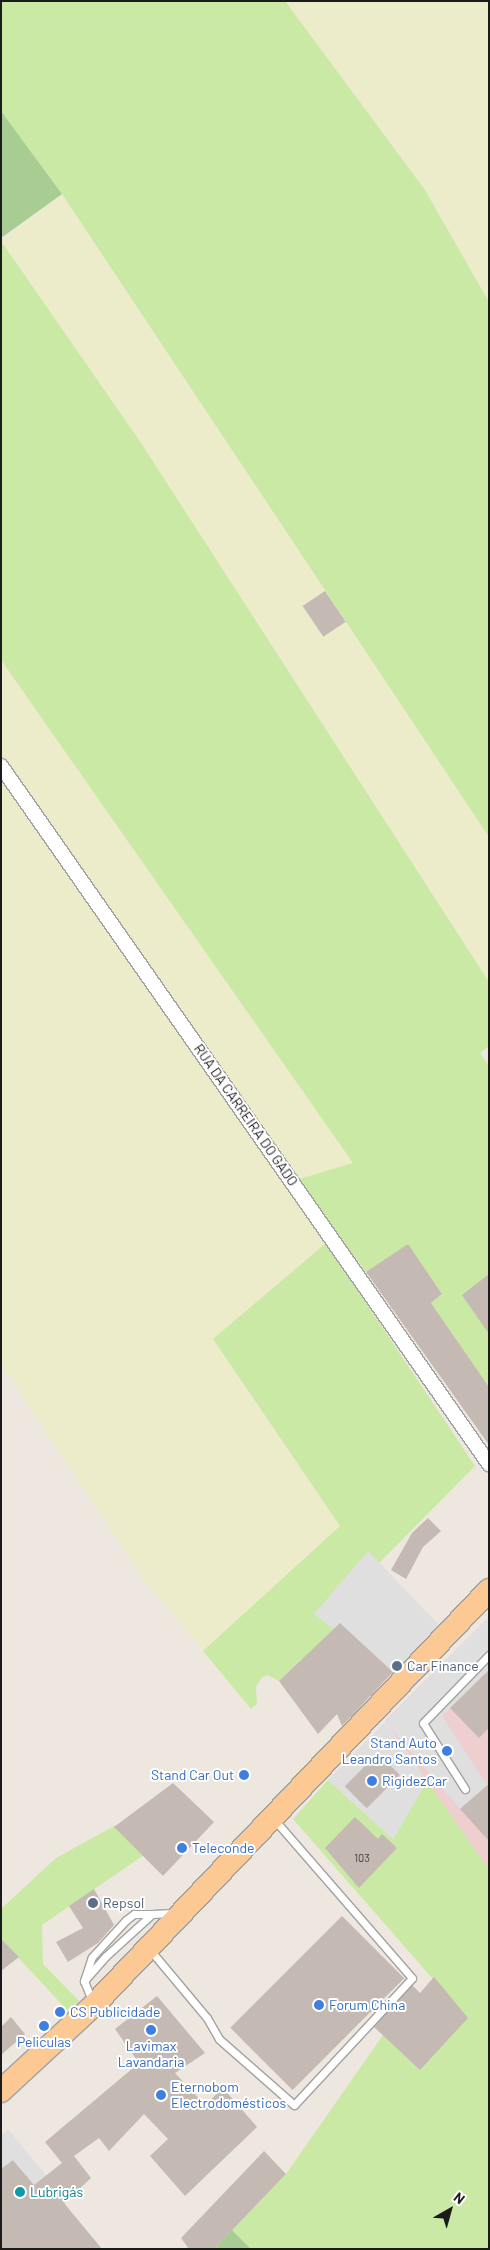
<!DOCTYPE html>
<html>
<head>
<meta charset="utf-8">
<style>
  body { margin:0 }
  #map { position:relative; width:490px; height:2250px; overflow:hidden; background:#ede7e0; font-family:Barlow,sans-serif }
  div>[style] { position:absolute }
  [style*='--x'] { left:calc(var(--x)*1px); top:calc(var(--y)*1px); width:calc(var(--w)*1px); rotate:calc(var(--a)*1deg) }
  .commercial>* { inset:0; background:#eecece }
  .farmland>* { inset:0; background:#ececca }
  .grass>* { inset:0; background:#cae9a4 }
  .forest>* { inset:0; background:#a8cd93 }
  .parking>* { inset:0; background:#dfdfdf }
  .building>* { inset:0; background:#c4b9b3; transform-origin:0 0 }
  .roads { filter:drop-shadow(1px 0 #a2a2a2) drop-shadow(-1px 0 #a2a2a2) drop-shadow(0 1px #a2a2a2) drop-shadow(0 -1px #a2a2a2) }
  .service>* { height:7px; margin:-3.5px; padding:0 3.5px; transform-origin:3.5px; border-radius:3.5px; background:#fff }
  .minor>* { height:14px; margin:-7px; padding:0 7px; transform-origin:7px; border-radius:7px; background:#fff }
  .primary>* { height:22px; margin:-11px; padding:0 11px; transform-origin:11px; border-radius:11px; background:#fcc995 }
  .dots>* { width:14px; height:14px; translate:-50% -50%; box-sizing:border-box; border:2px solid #fff; border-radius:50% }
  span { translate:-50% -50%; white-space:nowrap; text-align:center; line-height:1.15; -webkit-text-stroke:4px #fff; paint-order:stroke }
  .number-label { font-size:11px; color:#454241 }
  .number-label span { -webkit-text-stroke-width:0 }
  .street-label { font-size:14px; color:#1b1b1b }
  .service-label { font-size:14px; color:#4e5e75 }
  .left { translate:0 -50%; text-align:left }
  .shop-label { font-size:14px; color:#366cbe }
  .right { translate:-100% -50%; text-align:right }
  .culture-label { font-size:14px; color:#0d838f }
  .frame { position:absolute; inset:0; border:2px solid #1b1b1b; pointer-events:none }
  .north { position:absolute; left:425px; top:2185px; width:50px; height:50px; -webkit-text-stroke:4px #fff; paint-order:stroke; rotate:38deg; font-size:14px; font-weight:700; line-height:20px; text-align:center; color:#1b1b1b }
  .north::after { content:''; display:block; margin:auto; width:18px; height:22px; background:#1b1b1b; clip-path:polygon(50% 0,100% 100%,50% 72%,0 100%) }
</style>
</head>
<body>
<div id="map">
  <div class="commercial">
    <div style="clip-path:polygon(489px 1617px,489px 1870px,385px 1721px)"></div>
  </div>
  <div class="farmland">
    <div style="clip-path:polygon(285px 1px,489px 1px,489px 302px,425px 190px)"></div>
    <div style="clip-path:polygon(62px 194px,489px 837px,489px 982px,141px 443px,1px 241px)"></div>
    <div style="clip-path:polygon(1px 660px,354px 1164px,296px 1180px,326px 1243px,213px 1339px,340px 1526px,203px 1651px,145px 1581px,1px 1364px)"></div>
  </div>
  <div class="grass">
    <div style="clip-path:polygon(1px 1px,285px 1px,425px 190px,489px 302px,489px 837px,62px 194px,1px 111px)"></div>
    <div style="clip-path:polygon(1px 241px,141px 443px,489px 982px,489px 1046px,480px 1053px,489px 1066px,489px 1387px,431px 1303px,442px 1294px,408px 1245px,366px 1272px,296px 1180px,353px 1163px,1px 660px)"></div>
    <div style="clip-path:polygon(326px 1243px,475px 1466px,379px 1563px,368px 1552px,315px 1614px,334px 1629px,279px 1681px,268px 1675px,262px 1677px,256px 1687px,257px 1704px,251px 1709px,203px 1651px,340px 1526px,213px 1339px)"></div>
    <div style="clip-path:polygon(328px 1780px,393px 1839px,427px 1781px,489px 1870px,489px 2249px,251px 2249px,232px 2230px,286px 2174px,383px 2035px,420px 2070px,467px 2018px,293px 1819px)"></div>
    <div style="clip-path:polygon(116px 1825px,144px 1855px,42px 1925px,43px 1964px,79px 2001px,67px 2010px,1px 1939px,1px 1909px,56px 1858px)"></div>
  </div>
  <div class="forest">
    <div style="clip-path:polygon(1px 111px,62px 194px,1px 238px)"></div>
    <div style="clip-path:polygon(232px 2230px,251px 2249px,214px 2249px)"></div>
  </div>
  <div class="parking">
    <div style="clip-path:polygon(368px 1551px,438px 1624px,395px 1674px,340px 1623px,334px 1629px,314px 1614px)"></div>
    <div style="clip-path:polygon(489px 1617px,489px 1670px,442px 1716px,487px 1785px,460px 1809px,389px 1726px,427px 1781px,393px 1839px,328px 1780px)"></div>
    <div style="clip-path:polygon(8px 2129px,67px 2201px,57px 2214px,14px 2160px,1px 2169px,1px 2135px)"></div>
  </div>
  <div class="building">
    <div style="left:325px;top:591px;width:37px;height:27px;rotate:56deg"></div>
    <div style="clip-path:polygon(408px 1244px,442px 1294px,431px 1303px,489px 1387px,489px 1445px,366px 1272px)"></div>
    <div style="clip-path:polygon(489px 1274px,489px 1334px,462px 1295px)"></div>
    <div style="clip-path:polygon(428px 1518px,441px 1531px,423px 1547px,406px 1579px,391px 1570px,412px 1533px)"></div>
    <div style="clip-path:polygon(340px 1623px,393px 1672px,342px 1726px,337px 1714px,318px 1734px,279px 1681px)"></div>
    <div style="clip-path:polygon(489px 1670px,489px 1728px,479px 1738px,450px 1708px)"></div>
    <div style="left:378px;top:1753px;width:31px;height:47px;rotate:45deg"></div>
    <div style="clip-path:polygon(173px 1783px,214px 1822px,163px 1876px,114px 1827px)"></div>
    <div style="clip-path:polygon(489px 1784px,489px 1841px,460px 1809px)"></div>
    <div style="clip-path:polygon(355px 1817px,378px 1839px,382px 1834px,397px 1848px,359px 1888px,325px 1848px)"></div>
    <div style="clip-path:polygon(94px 1889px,114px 1925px,98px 1943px,68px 1962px,56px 1942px,83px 1928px,69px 1906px)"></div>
    <div style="left:342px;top:1916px;width:88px;height:158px;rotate:45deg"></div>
    <div style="clip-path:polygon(1px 1939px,19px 1957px,1px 1971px)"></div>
    <div style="clip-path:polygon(434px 1977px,468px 2018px,420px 2070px,374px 2027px,412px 1985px,420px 1993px)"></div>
    <div style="clip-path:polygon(157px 1996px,205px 2053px,175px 2073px,205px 2105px,223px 2088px,257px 2127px,185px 2196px,150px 2156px,168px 2139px,144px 2114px,109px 2151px,99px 2138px,74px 2156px,91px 2178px,64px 2203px,102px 2249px,1px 2249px,1px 2169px,13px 2160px,34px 2185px,62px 2163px,45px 2142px,139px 2063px,115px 2029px)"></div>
    <div style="clip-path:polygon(11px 2017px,25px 2034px,1px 2055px,1px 2027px)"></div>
    <div style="clip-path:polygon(264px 2151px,286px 2174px,214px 2249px,189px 2249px,181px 2238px)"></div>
  </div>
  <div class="roads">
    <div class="service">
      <div style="--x:465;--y:1789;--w:78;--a:-122.5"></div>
      <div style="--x:423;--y:1723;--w:95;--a:-45.9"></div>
      <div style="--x:151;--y:1951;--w:87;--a:50.1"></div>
      <div style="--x:207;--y:2018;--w:24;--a:60"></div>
      <div style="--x:219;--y:2039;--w:100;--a:41.3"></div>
      <div style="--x:294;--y:2105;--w:173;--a:-47.1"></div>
      <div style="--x:412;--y:1978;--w:211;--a:-131"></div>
      <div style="--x:84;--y:1981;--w:25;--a:-72"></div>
      <div style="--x:92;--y:1957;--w:50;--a:-47.4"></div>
      <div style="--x:126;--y:1920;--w:10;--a:-37"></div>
      <div style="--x:134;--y:1914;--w:18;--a:0"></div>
      <div style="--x:93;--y:2003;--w:24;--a:-112"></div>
      <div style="--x:84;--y:1981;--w:33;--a:-49"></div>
      <div style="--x:106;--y:1956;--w:62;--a:-42.4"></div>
      <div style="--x:152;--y:1914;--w:21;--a:-3"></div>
    </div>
    <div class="minor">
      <div style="--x:1;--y:766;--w:852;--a:55.04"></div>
    </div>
    <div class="primary">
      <div style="--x:1;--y:2091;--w:127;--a:-42.8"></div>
      <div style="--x:94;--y:2005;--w:573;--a:-46.41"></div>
    </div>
  </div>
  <div class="dots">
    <div style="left:397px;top:1666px;background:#5c6f8a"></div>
    <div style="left:447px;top:1751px;background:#3f7fe0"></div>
    <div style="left:244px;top:1775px;background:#3f7fe0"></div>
    <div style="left:372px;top:1781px;background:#3f7fe0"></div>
    <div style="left:182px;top:1848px;background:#3f7fe0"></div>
    <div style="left:93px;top:1903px;background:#5c6f8a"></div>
    <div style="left:319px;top:2005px;background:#3f7fe0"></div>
    <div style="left:60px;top:2012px;background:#3f7fe0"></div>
    <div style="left:44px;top:2026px;background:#3f7fe0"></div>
    <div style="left:151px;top:2030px;background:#3f7fe0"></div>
    <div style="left:161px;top:2095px;background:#3f7fe0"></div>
    <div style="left:20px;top:2192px;background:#0f9aa8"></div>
  </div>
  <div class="number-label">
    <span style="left:362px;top:1858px">103</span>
  </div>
  <div class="street-label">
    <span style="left:246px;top:1115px;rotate:55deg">RUA DA CARREIRA DO GADO</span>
  </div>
  <div class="service-label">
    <span class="left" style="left:407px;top:1666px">Car Finance</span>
    <span class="left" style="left:103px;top:1903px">Repsol</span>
  </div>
  <div class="shop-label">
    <span class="right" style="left:437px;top:1751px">Stand Auto<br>Leandro Santos</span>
    <span class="right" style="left:234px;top:1775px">Stand Car Out</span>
    <span class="left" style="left:382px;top:1781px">RigidezCar</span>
    <span class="left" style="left:192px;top:1848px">Teleconde</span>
    <span class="left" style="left:329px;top:2005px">Forum China</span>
    <span class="left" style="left:70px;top:2012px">CS Publicidade</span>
    <span style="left:44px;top:2042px">Peliculas</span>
    <span style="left:151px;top:2054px">Lavimax<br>Lavandaria</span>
    <span class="left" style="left:171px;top:2095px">Eternobom<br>Electrodomésticos</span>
  </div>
  <div class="culture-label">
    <span class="left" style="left:30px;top:2192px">Lubrigás</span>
  </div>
  <div class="frame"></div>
  <div class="north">N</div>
</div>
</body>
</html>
